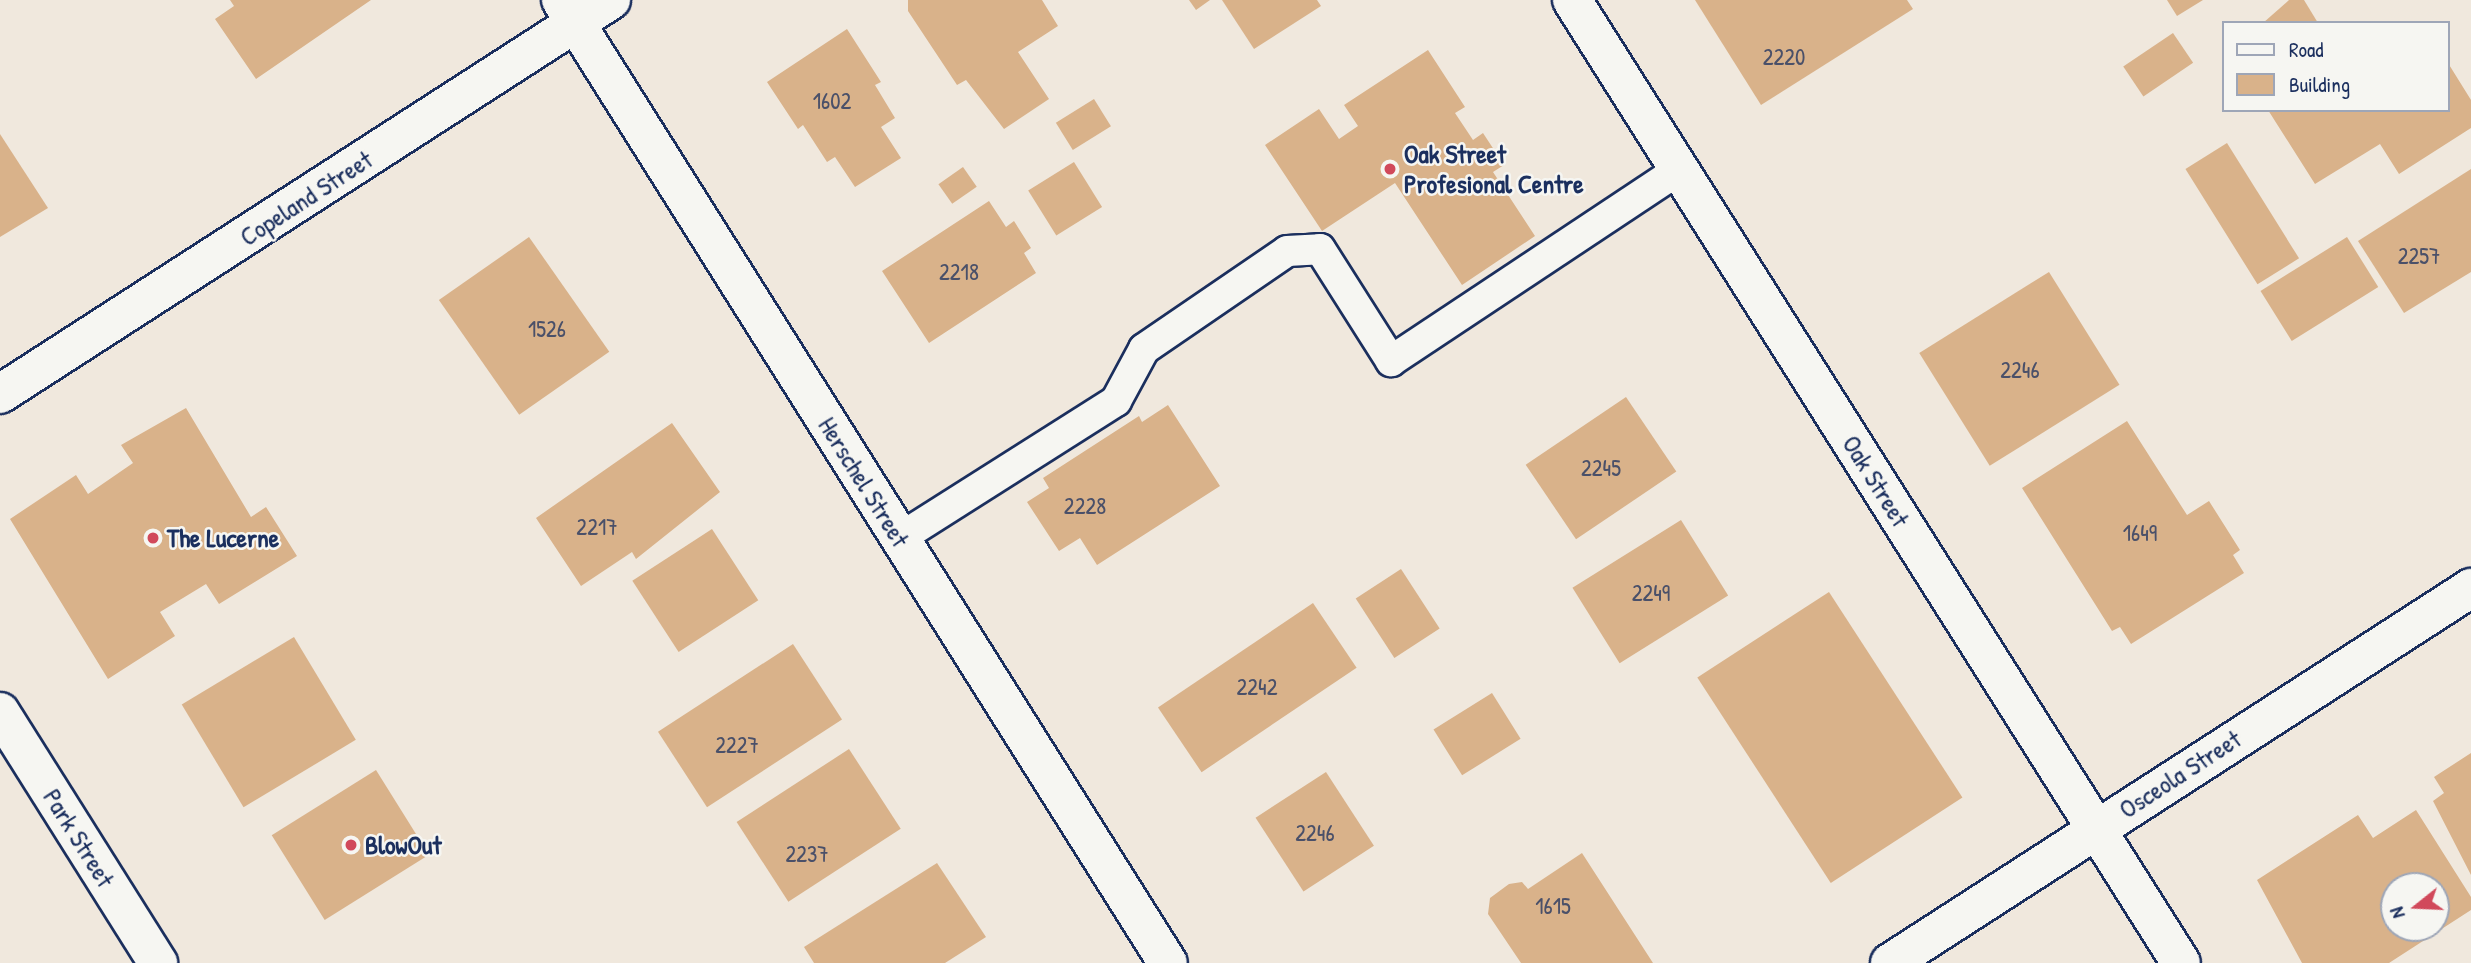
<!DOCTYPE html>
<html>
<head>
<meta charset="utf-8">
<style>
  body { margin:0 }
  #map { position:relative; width:2471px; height:963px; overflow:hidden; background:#f0e8dd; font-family:"Patrick Hand",sans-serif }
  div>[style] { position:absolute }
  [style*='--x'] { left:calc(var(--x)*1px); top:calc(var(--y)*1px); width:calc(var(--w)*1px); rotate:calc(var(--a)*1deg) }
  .building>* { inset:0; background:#d9b28a; transform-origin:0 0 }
  .roads { filter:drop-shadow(2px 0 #1b2f5e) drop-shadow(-2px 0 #1b2f5e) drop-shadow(0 2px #1b2f5e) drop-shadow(0 -2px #1b2f5e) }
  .service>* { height:30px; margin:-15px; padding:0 15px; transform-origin:15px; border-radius:15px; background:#f6f6f2 }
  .minor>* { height:38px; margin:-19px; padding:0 19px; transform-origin:19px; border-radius:19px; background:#f6f6f2 }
  .tertiary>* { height:38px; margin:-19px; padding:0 19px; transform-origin:19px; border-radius:19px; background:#f6f6f2 }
  .dots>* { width:19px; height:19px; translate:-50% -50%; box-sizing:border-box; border:4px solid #f6f6f2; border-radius:50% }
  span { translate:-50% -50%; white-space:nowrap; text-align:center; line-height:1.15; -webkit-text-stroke:5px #f6f6f2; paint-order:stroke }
  .number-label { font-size:23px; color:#4a5069 }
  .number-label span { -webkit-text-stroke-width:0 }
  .poi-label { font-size:26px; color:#1b2f5e; font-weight:700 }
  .left { translate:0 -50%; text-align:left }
  .street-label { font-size:26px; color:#1b2f5e }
  .legend { position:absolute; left:2222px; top:21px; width:228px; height:91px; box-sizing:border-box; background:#f6f6f2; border:2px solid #9ea6b7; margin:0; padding:9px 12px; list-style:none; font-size:21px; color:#1b2f5e }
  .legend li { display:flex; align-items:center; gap:14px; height:35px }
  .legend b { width:35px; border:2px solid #9ea6b7 }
  .north { position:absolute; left:2380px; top:872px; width:70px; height:70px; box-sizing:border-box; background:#f6f6f2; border:2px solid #9ea6b7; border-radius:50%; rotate:252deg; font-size:19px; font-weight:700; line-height:28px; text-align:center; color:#1b2f5e }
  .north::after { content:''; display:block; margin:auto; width:24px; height:32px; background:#d1495b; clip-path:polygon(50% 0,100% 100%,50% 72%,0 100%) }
</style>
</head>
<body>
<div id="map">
  <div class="building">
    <div style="clip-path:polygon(230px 0,371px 0,256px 79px,215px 19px,234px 6px)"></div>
    <div style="clip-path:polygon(908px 0,1042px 0,1058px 26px,1018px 52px,1049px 99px,1004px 129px,966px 80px,957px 85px,908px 11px)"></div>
    <div style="clip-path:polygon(1189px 0,1210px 0,1196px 10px)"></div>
    <div style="clip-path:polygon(1222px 0,1317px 0,1321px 6px,1254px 49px)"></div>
    <div style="clip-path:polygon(1695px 0,1907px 0,1913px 9px,1761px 105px)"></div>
    <div style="clip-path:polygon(2167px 0,2203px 0,2177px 16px)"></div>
    <div style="clip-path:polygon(2289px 0,2304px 0,2318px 23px,2263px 23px)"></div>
    <div style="clip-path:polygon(847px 29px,881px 82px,875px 85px,895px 118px,881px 127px,901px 158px,855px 187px,835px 157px,827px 162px,803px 125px,798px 129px,767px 82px)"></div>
    <div style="left:2173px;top:33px;width:36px;height:60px;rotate:56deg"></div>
    <div style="clip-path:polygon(1428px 50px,1465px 107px,1455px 113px,1473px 140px,1483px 133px,1504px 165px,1493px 172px,1535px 236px,1462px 285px,1395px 183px,1322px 231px,1265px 145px,1319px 109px,1339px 139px,1358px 126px,1344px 105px)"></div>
    <div style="clip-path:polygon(2448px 63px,2471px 100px,2471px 128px,2399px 174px,2380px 144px,2315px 184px,2268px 110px,2448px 110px)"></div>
    <div style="left:1094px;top:99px;width:32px;height:45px;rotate:58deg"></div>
    <div style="clip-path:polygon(0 134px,48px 208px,0 237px)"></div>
    <div style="left:2227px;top:143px;width:136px;height:49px;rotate:58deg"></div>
    <div style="left:1074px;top:162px;width:53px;height:54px;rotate:58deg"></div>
    <div style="left:963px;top:167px;width:24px;height:30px;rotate:55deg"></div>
    <div style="clip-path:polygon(2471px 169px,2471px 272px,2404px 313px,2358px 241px)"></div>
    <div style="clip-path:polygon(989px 201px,1006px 227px,1014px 221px,1031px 248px,1024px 253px,1036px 273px,929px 343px,882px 271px)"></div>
    <div style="left:529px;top:237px;width:140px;height:110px;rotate:55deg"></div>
    <div style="left:2347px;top:237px;width:59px;height:102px;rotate:58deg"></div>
    <div style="left:2049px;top:272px;width:133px;height:153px;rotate:58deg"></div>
    <div style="left:1626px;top:397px;width:90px;height:121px;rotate:56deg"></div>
    <div style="clip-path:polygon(1168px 405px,1220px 486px,1097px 565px,1080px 538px,1059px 551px,1027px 502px,1049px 488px,1043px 478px,1139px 416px,1142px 422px)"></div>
    <div style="clip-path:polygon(186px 408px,251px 517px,266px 507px,297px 556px,219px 604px,206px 584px,160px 612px,175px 636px,108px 679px,10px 519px,76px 475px,88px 494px,133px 463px,121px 445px)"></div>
    <div style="clip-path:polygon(2127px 421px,2187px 515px,2209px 501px,2240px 550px,2233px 555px,2244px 573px,2131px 644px,2120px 627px,2112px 631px,2022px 488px)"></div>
    <div style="clip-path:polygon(672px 423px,720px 492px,636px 559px,632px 552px,581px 586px,536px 518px)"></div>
    <div style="left:1681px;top:520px;width:89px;height:128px;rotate:58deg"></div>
    <div style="left:712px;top:529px;width:85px;height:95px;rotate:57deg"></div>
    <div style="left:1401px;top:569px;width:71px;height:54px;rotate:57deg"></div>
    <div style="left:1829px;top:592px;width:245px;height:157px;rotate:57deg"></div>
    <div style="left:1313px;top:603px;width:78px;height:187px;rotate:56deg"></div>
    <div style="left:294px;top:637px;width:120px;height:131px;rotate:59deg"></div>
    <div style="left:793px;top:644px;width:90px;height:161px;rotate:57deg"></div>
    <div style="left:1492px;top:693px;width:54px;height:69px;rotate:58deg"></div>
    <div style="left:849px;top:749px;width:95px;height:134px;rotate:57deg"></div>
    <div style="clip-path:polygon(2471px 753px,2471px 875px,2433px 801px,2444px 793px,2434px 777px)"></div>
    <div style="left:376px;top:770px;width:100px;height:123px;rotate:58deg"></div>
    <div style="left:1326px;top:772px;width:88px;height:84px;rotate:57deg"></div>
    <div style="clip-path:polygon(evenodd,2416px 810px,2471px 897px,2471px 910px,2389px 963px,2302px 963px,2257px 880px,2358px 815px,2373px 838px,2416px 810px,2394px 886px,2436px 886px,2436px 928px,2394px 928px,2394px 886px)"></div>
    <div style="clip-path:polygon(1582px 853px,1653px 963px,1521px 963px,1488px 914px,1490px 898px,1509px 884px,1522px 882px,1528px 889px)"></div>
    <div style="clip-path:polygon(937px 863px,986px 937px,945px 963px,814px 963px,804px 947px)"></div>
  </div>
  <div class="roads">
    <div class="service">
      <div style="--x:900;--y:538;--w:256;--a:-32.4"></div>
      <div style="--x:1116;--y:401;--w:59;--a:-61.7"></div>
      <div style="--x:1144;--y:349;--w:173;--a:-34.4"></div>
      <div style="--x:1287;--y:251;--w:33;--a:-3"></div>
      <div style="--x:1320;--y:249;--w:133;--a:57.6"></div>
      <div style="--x:1391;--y:361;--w:346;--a:-33.6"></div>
    </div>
    <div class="minor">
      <div style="--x:561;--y:0;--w:1138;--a:57.78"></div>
      <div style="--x:1572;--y:0;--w:1139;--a:57.69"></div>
      <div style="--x:0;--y:394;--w:727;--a:-32.82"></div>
      <div style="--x:1890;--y:963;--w:692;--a:-32.84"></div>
    </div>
    <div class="tertiary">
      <div style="--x:0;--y:712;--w:297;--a:57.8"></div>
    </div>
  </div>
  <div class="dots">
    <div style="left:1390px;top:169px;background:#d1495b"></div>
    <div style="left:153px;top:538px;background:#d1495b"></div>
    <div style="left:351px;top:845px;background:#d1495b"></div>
  </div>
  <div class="number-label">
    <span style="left:1784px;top:57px">2220</span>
    <span style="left:832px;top:101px">1602</span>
    <span style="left:2419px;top:256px">2257</span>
    <span style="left:959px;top:272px">2218</span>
    <span style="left:547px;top:329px">1526</span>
    <span style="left:2020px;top:370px">2246</span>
    <span style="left:1601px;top:468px">2245</span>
    <span style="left:1085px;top:506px">2228</span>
    <span style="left:597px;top:527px">2217</span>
    <span style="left:2140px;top:533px">1649</span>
    <span style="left:1651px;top:593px">2249</span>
    <span style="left:1257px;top:687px">2242</span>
    <span style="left:737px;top:745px">2227</span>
    <span style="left:1315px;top:833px">2246</span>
    <span style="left:807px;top:854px">2237</span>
    <span style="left:1553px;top:906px">1615</span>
  </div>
  <div class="poi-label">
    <span class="left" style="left:1404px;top:169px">Oak Street<br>Profesional Centre</span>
    <span class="left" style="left:167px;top:538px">The Lucerne</span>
    <span class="left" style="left:365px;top:845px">BlowOut</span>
  </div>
  <div class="street-label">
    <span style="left:306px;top:198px;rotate:-33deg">Copeland Street</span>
    <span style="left:1876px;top:481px;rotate:58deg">Oak Street</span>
    <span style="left:864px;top:482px;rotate:58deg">Herschel Street</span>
    <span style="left:2180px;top:774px;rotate:-33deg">Osceola Street</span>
    <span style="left:79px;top:838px;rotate:58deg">Park Street</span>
  </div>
  <ul class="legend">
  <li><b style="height:9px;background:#f6f6f2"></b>Road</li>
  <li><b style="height:19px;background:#d9b28a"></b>Building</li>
  </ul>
  <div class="north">N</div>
</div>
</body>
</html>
